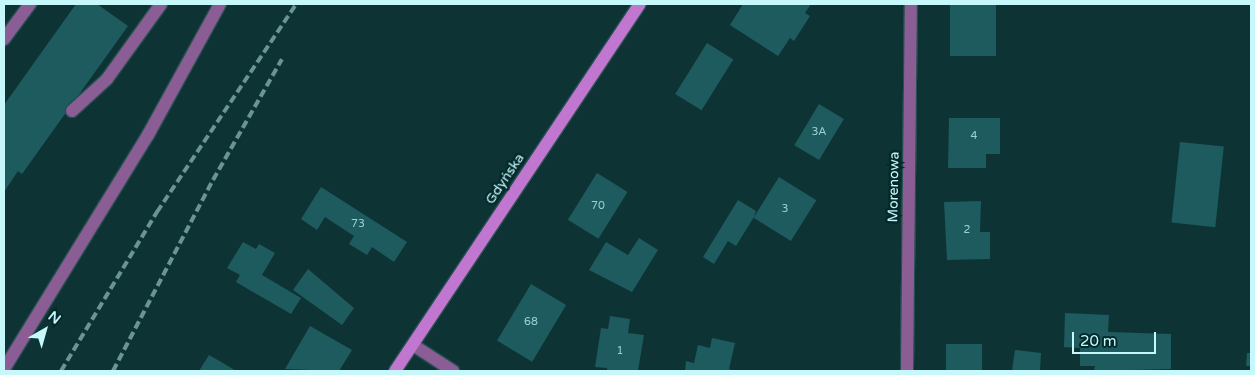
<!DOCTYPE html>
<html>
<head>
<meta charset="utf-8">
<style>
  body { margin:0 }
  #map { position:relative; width:1255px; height:375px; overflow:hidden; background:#0e3335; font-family:"Varela Round",sans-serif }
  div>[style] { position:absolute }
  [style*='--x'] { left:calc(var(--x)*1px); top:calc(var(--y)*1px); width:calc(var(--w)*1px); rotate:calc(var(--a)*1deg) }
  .building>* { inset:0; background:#1e5b5f; transform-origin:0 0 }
  .roads { filter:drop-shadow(1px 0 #284f51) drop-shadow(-1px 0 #284f51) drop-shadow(0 1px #284f51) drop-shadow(0 -1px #284f51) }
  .lane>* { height:12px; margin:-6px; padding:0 6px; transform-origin:6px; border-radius:6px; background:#8b5d95 }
  .street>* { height:12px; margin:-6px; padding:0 6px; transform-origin:6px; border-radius:6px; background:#8b5d95 }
  .secondary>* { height:12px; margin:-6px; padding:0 6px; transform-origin:6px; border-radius:6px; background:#c176d0 }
  .rail>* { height:4px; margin-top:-2px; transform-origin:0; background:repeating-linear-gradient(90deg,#6a9598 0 8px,transparent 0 12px) }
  span { translate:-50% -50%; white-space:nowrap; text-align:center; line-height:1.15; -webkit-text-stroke:5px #03292b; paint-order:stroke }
  .number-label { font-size:11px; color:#9cd1d4 }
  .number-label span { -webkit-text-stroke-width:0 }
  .street-label { font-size:14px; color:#c6f8fb }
  .frame { position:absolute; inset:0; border:5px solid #c6f8fb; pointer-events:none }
  .north { position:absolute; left:20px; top:305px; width:50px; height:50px; -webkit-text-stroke:4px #03292b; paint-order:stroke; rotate:38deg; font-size:14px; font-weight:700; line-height:20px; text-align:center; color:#c6f8fb }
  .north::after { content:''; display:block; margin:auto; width:18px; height:22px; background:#c6f8fb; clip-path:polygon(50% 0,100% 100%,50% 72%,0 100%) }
  .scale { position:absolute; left:1072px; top:332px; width:84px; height:22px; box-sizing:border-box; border:2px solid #c6f8fb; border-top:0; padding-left:6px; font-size:15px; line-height:18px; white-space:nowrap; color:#c6f8fb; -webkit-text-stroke:4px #03292b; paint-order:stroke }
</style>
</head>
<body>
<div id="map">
  <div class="building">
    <div style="clip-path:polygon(76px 4px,97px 4px,128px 26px,22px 174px,18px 171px,4px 192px,4px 105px)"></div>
    <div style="clip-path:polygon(743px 4px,811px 4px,805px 13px,810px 16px,794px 41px,790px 38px,778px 56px,730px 25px)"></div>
    <div style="left:950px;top:4px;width:46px;height:52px"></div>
    <div style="left:707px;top:43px;width:31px;height:60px;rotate:32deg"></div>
    <div style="left:819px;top:104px;width:29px;height:48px;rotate:31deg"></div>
    <div style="clip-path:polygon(949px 118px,1000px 118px,1000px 154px,986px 154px,986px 168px,948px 168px)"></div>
    <div style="left:1180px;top:142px;width:44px;height:81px;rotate:6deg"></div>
    <div style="left:597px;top:173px;width:36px;height:55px;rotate:32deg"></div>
    <div style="left:779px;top:177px;width:44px;height:48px;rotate:32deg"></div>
    <div style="clip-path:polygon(321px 187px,407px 242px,394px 262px,372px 247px,367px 255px,349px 244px,354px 236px,325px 217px,317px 230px,301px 219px)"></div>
    <div style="clip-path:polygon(738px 200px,756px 211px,754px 217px,736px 246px,728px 241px,714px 264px,703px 257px)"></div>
    <div style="clip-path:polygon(981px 201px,980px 232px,990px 232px,990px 259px,947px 260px,944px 202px)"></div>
    <div style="clip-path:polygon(639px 238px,658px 250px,632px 292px,589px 270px,606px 242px,628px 255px)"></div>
    <div style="clip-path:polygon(243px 242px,256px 249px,259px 244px,275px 253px,262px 275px,301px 298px,291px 314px,236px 282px,240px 275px,227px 268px)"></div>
    <div style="clip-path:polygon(308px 269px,354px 308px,342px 325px,293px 290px)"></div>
    <div style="left:531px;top:284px;width:41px;height:66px;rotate:31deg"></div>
    <div style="clip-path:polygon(1065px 313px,1109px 315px,1108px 332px,1171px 334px,1171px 369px,1094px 371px,1095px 366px,1080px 366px,1080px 348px,1064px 347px)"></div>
    <div style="clip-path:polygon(610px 316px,630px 319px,628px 333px,644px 335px,638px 371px,607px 371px,607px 368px,595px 367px,601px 328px,608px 329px)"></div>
    <div style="clip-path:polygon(310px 326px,352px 350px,339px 371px,285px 369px)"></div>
    <div style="clip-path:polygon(712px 338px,735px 343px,729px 369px,734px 371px,685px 371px,686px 361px,694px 363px,698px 345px,710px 348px)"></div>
    <div style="left:946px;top:344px;width:36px;height:27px"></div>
    <div style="clip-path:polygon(1015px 350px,1041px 353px,1040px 371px,1012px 371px)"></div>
    <div style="clip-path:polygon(1247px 353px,1251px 353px,1251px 366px,1246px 366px)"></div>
    <div style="clip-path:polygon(209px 355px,223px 363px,236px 371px,199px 371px)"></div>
  </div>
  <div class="roads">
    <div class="lane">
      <div style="--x:4;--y:39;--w:44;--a:-53.4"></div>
      <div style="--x:72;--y:111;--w:47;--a:-42.4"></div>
      <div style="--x:107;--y:79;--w:92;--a:-54.2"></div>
      <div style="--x:4;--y:369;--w:275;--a:-58.4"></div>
      <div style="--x:148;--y:135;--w:149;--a:-61.2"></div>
    </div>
    <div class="street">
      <div style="--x:413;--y:345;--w:48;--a:33"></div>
      <div style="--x:907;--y:371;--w:367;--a:-89.4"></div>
    </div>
    <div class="secondary">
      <div style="--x:395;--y:371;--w:441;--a:-56.3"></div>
    </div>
  </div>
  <div class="rail">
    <div style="--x:61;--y:371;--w:186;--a:-58.9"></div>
    <div style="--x:157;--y:212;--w:250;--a:-56.2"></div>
    <div style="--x:113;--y:371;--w:216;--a:-62.4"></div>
    <div style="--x:213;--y:180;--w:139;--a:-60.3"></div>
  </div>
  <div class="number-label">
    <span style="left:819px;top:132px">3A</span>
    <span style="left:974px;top:136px">4</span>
    <span style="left:598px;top:206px">70</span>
    <span style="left:785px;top:209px">3</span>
    <span style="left:358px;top:224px">73</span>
    <span style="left:967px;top:230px">2</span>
    <span style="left:531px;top:322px">68</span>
    <span style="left:620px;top:351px">1</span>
  </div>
  <div class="street-label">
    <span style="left:505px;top:179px;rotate:-56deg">Gdyńska</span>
    <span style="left:894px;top:187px;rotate:-89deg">Morenowa</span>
  </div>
  <div class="frame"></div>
  <div class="north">N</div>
  <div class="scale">20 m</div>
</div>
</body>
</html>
